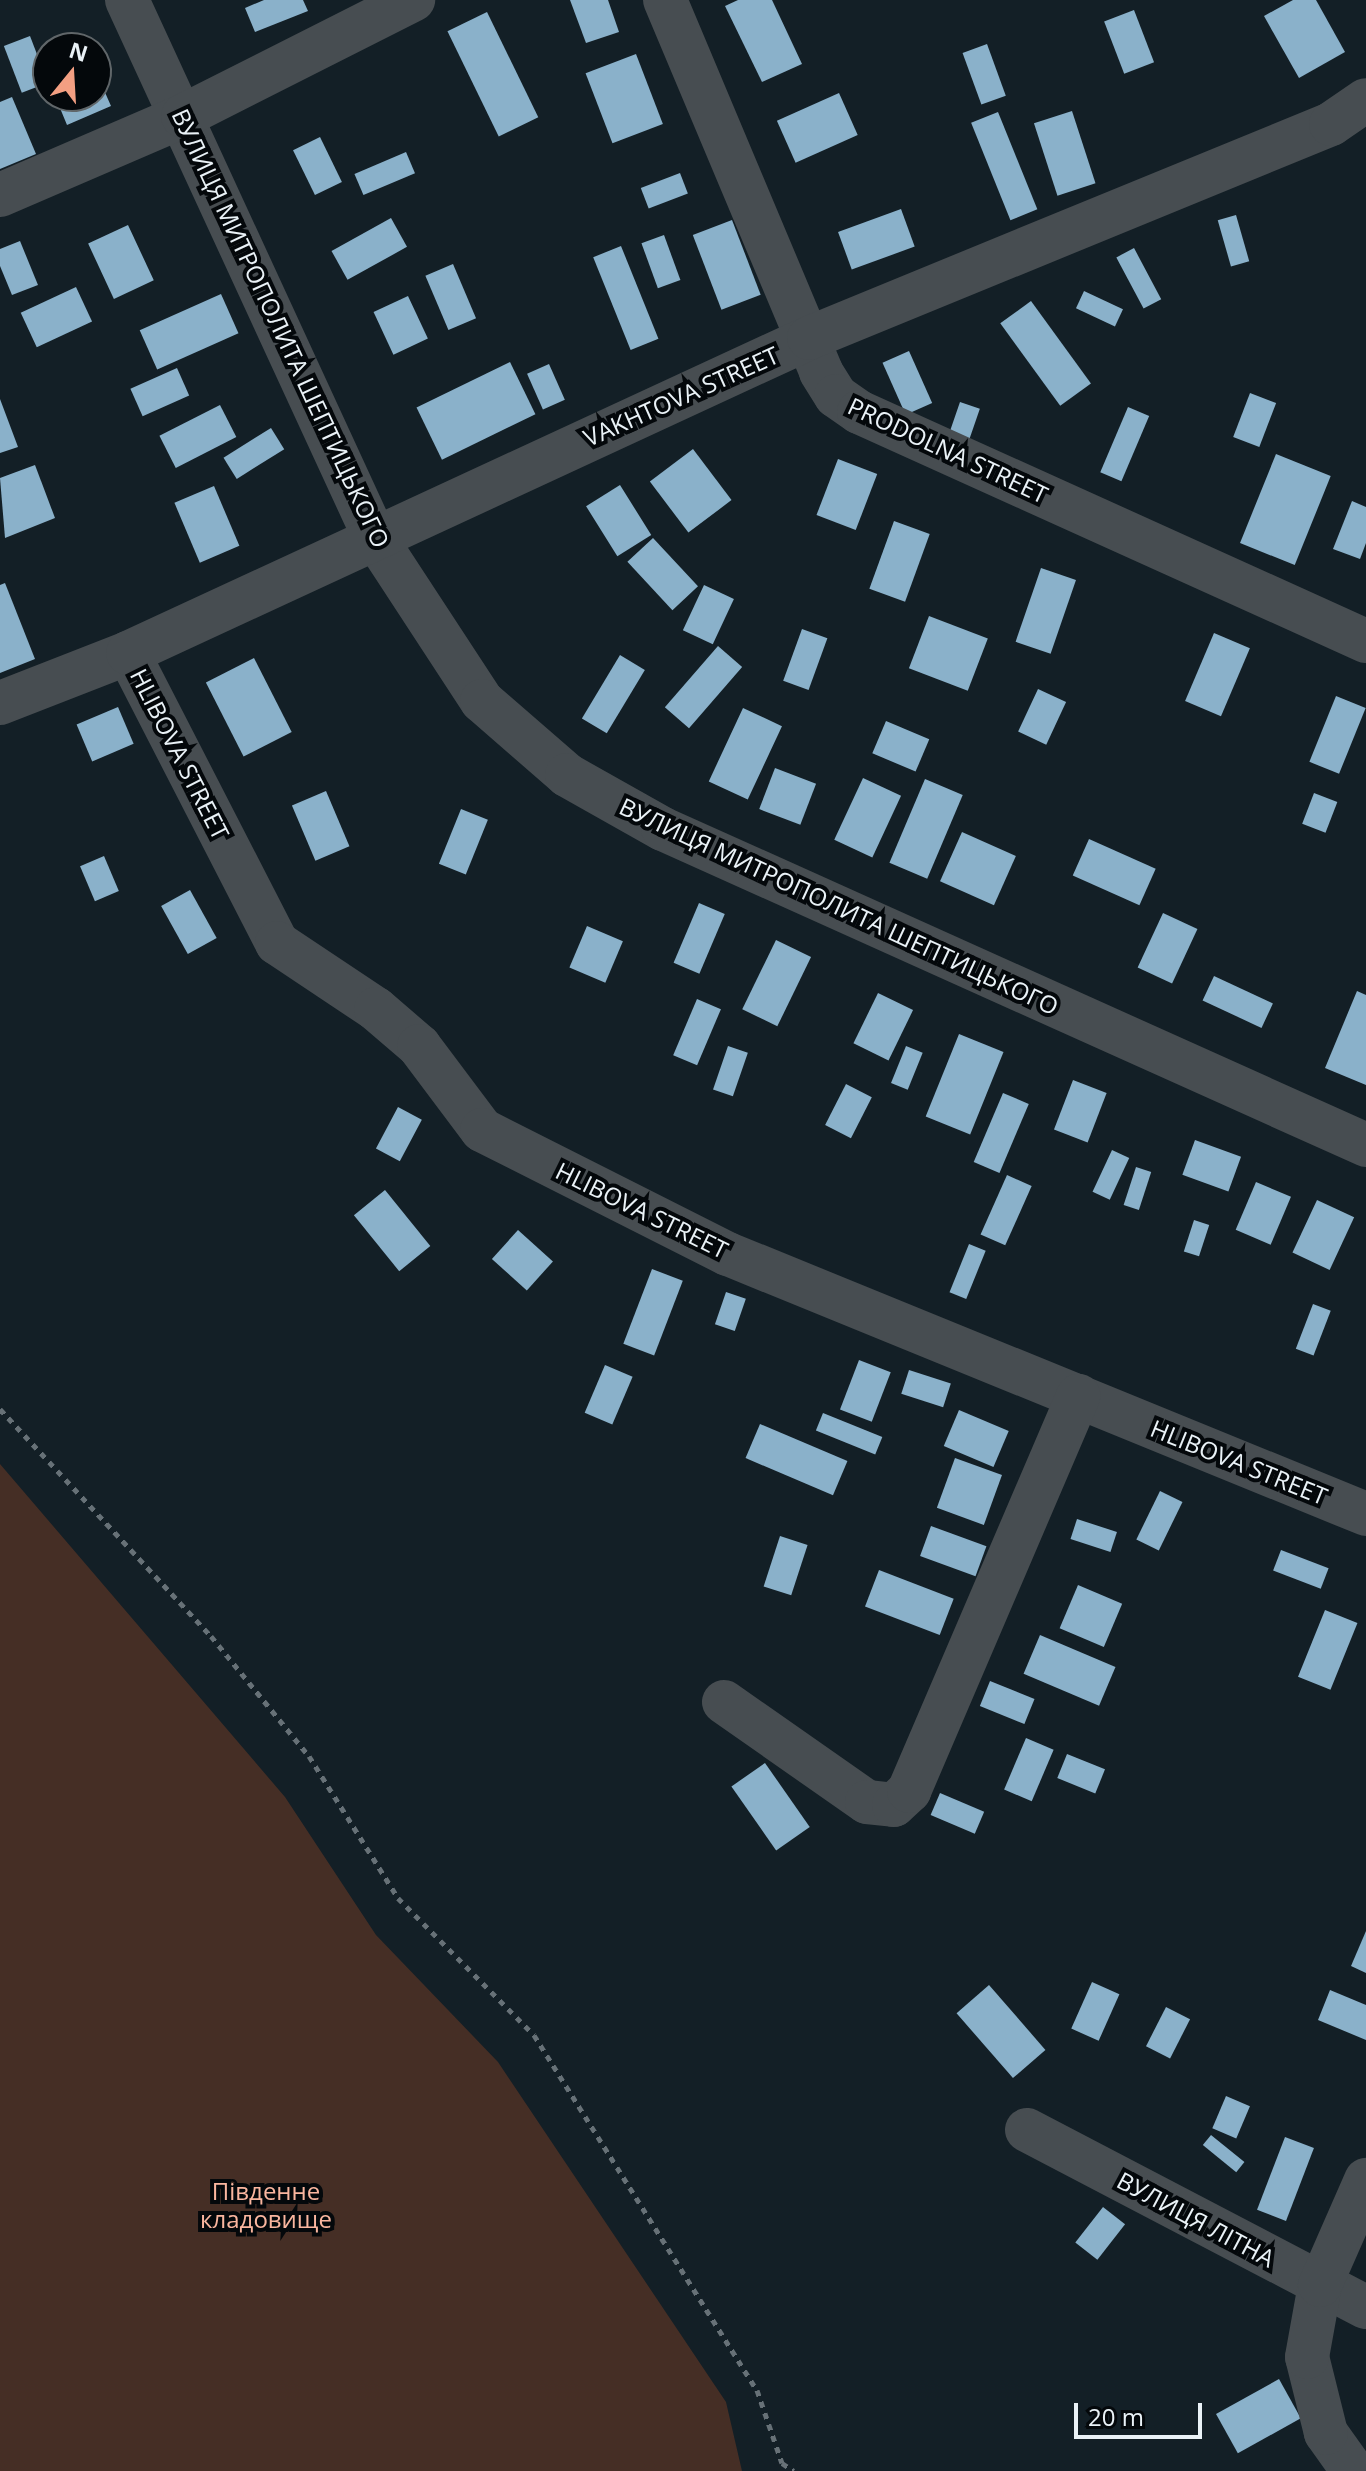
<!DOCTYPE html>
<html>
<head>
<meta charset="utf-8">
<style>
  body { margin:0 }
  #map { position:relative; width:1366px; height:2471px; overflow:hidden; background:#131f26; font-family:"Open Sans",sans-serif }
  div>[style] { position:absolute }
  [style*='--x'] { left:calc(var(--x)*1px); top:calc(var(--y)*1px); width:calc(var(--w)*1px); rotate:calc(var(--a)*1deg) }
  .green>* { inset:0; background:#452e25 }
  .building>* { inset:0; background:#8ab1ca; transform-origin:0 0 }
  .path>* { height:5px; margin-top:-2.5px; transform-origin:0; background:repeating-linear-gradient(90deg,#677177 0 6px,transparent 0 12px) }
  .minor>* { height:44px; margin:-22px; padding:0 22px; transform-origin:22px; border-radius:22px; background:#474d51 }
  span { translate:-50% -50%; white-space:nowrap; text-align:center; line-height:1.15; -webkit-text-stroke:8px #04080b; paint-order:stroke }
  .street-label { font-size:24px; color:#eaf2f7 }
  .park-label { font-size:24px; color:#fab69f }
  .north { position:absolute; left:32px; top:32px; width:80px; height:80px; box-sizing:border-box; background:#04080b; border:2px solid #606669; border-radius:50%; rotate:18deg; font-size:22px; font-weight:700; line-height:32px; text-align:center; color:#eaf2f7 }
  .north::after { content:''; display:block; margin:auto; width:28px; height:36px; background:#f39f82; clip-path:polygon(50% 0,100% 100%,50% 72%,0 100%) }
  .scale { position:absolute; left:1074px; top:2403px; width:128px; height:36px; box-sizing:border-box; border:4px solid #eaf2f7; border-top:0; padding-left:10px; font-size:24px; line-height:28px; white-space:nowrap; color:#eaf2f7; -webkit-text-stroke:6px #04080b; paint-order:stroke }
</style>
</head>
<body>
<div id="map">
  <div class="green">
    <div style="clip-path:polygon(0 1464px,285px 1797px,376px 1935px,498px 2062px,726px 2402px,742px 2471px,0 2471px)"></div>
  </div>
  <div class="building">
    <div style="clip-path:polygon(264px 0,303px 0,308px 11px,255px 32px,245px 8px)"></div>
    <div style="clip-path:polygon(570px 0,608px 0,619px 32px,586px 43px)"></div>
    <div style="clip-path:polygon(738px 0,772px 0,802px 64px,762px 82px,725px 6px)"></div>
    <div style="clip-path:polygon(1293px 0,1316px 0,1345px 52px,1299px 78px,1264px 16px)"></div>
    <div style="left:1134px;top:10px;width:56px;height:32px;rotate:69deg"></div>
    <div style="left:487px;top:12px;width:117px;height:44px;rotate:64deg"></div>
    <div style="left:30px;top:36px;width:50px;height:28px;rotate:69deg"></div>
    <div style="left:987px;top:44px;width:55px;height:26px;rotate:70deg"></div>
    <div style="left:636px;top:54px;width:75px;height:54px;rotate:69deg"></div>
    <div style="clip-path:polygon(96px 72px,111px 106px,67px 125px,55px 96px,96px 96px)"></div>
    <div style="left:839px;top:93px;width:46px;height:68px;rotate:66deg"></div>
    <div style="clip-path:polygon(12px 97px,36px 154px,0 169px,0 102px)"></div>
    <div style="left:1072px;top:111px;width:76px;height:40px;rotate:72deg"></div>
    <div style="left:998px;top:112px;width:105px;height:29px;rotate:68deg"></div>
    <div style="left:320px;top:137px;width:50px;height:30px;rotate:64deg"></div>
    <div style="left:406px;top:152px;width:23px;height:56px;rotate:67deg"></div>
    <div style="left:680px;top:173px;width:22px;height:42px;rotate:69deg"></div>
    <div style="left:901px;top:209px;width:40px;height:67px;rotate:70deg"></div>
    <div style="left:1236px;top:215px;width:48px;height:19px;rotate:74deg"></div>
    <div style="left:391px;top:218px;width:33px;height:68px;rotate:61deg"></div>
    <div style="left:732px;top:220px;width:80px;height:42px;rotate:69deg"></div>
    <div style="left:128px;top:225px;width:61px;height:44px;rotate:65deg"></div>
    <div style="left:664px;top:235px;width:48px;height:24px;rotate:70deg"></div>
    <div style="clip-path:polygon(20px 241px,38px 285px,12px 295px,0 266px,0 249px)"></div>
    <div style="left:621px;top:246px;width:100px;height:30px;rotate:68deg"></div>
    <div style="left:1134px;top:248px;width:58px;height:20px;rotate:62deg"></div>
    <div style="left:453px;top:264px;width:59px;height:30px;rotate:67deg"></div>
    <div style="left:76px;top:287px;width:38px;height:61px;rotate:65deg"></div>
    <div style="left:1084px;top:291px;width:43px;height:19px;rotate:25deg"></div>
    <div style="left:221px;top:294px;width:43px;height:89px;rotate:66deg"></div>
    <div style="left:408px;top:296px;width:47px;height:38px;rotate:65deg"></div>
    <div style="left:1031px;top:301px;width:102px;height:38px;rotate:54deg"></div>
    <div style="left:909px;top:351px;width:57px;height:29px;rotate:66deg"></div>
    <div style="left:510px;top:362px;width:58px;height:104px;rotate:64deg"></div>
    <div style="left:549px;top:364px;width:39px;height:24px;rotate:66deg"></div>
    <div style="left:177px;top:368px;width:30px;height:51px;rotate:66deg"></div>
    <div style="left:1250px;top:393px;width:28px;height:47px;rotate:21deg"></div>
    <div style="clip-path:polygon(0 399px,18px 447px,0 453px)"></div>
    <div style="left:960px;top:402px;width:21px;height:32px;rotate:19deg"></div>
    <div style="left:220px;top:405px;width:36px;height:68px;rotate:63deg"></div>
    <div style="left:1128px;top:407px;width:23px;height:71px;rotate:23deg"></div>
    <div style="left:271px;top:428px;width:25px;height:56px;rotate:58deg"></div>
    <div style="left:693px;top:449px;width:64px;height:54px;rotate:53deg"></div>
    <div style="left:1276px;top:454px;width:59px;height:96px;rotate:22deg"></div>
    <div style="left:838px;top:459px;width:42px;height:60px;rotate:21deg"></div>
    <div style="clip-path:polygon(35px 465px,55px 518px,5px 538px,0 478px)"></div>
    <div style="left:620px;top:485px;width:59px;height:40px;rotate:58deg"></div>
    <div style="left:214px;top:486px;width:65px;height:43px;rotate:67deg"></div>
    <div style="clip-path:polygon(1352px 501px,1366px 507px,1366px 543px,1360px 559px,1333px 549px)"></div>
    <div style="left:894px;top:521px;width:38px;height:72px;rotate:20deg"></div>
    <div style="left:653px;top:538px;width:66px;height:35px;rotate:47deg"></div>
    <div style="left:1041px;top:568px;width:37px;height:78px;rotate:19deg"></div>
    <div style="clip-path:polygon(5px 583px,35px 659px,0 673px,0 585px)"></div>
    <div style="left:704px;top:585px;width:33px;height:50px;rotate:25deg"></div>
    <div style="left:929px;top:616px;width:63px;height:56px;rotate:21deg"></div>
    <div style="left:802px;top:629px;width:27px;height:55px;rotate:20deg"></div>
    <div style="left:1214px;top:633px;width:39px;height:74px;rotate:23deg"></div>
    <div style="left:718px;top:646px;width:32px;height:81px;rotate:41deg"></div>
    <div style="left:620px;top:655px;width:29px;height:74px;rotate:31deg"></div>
    <div style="left:254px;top:658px;width:83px;height:54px;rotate:63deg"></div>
    <div style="left:1038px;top:689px;width:31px;height:47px;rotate:25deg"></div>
    <div style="left:1336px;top:696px;width:32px;height:71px;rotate:22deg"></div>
    <div style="left:118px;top:707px;width:40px;height:45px;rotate:67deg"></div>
    <div style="left:743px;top:708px;width:43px;height:81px;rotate:25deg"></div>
    <div style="left:886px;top:721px;width:47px;height:35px;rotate:23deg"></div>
    <div style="left:775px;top:768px;width:44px;height:44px;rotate:21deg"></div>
    <div style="left:863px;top:778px;width:42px;height:68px;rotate:25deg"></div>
    <div style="left:925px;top:779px;width:41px;height:91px;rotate:23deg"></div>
    <div style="left:326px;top:791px;width:60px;height:37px;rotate:67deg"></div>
    <div style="left:1314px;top:793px;width:25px;height:33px;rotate:21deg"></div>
    <div style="left:461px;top:809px;width:29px;height:59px;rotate:22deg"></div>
    <div style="left:962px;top:832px;width:59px;height:54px;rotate:24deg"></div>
    <div style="left:1089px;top:839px;width:73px;height:40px;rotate:24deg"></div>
    <div style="left:104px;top:856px;width:38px;height:26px;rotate:67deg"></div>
    <div style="left:190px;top:890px;width:55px;height:33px;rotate:61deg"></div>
    <div style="left:699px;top:903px;width:28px;height:65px;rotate:23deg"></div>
    <div style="left:1163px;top:913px;width:38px;height:60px;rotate:25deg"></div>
    <div style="left:587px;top:926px;width:39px;height:45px;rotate:23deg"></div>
    <div style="left:776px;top:940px;width:39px;height:77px;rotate:26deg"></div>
    <div style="left:1214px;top:976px;width:65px;height:27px;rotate:25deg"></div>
    <div style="clip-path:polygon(1357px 991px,1366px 995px,1366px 1085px,1325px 1068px)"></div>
    <div style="left:878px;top:993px;width:39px;height:56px;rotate:26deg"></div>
    <div style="left:697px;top:999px;width:26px;height:61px;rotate:23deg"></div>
    <div style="left:959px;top:1034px;width:48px;height:89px;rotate:22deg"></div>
    <div style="left:728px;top:1046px;width:21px;height:46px;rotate:19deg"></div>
    <div style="left:906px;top:1046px;width:18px;height:40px;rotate:22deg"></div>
    <div style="left:1073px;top:1080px;width:36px;height:53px;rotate:21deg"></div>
    <div style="left:846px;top:1084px;width:29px;height:46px;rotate:27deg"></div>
    <div style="left:1003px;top:1093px;width:28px;height:75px;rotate:23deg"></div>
    <div style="left:398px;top:1107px;width:27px;height:47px;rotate:28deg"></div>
    <div style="left:1195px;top:1140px;width:49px;height:37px;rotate:20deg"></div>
    <div style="left:1112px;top:1150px;width:19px;height:46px;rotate:25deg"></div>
    <div style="left:1136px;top:1167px;width:16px;height:40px;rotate:18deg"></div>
    <div style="left:1007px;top:1175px;width:27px;height:65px;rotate:24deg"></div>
    <div style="left:1256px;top:1182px;width:38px;height:52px;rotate:23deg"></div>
    <div style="left:385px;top:1190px;width:72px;height:40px;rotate:51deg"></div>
    <div style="left:1317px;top:1200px;width:41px;height:58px;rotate:25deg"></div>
    <div style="left:1194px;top:1220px;width:16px;height:33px;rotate:18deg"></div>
    <div style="left:518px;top:1230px;width:47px;height:39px;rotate:42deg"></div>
    <div style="left:969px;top:1244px;width:18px;height:52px;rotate:22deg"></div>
    <div style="left:652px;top:1269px;width:33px;height:80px;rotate:21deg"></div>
    <div style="left:726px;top:1292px;width:21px;height:34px;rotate:19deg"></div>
    <div style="left:1313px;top:1304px;width:19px;height:48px;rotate:21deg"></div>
    <div style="left:859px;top:1360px;width:34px;height:53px;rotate:21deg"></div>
    <div style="left:605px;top:1365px;width:30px;height:52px;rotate:23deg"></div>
    <div style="left:909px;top:1370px;width:44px;height:25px;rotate:18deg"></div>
    <div style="left:959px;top:1410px;width:54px;height:39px;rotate:23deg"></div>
    <div style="left:823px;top:1413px;width:64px;height:19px;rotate:22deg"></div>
    <div style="left:760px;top:1424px;width:95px;height:37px;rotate:23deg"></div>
    <div style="left:955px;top:1458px;width:50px;height:53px;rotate:20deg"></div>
    <div style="left:1160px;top:1491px;width:25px;height:54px;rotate:26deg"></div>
    <div style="left:1077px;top:1519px;width:42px;height:21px;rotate:18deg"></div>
    <div style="left:931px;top:1526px;width:59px;height:32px;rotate:20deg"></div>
    <div style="left:780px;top:1536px;width:29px;height:53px;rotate:18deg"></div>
    <div style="left:1281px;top:1550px;width:51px;height:22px;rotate:21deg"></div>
    <div style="left:879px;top:1570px;width:80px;height:39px;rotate:21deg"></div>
    <div style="left:1078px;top:1585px;width:48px;height:47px;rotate:23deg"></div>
    <div style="left:1325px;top:1610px;width:35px;height:72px;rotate:22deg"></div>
    <div style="left:1040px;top:1635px;width:82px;height:42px;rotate:23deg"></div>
    <div style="left:990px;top:1681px;width:48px;height:27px;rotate:22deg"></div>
    <div style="left:1026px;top:1738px;width:30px;height:56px;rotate:23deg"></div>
    <div style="left:1067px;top:1754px;width:41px;height:26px;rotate:22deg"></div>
    <div style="left:765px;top:1763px;width:78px;height:41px;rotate:55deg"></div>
    <div style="left:940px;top:1793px;width:48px;height:24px;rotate:23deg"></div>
    <div style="clip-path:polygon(1366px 1931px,1366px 1973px,1351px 1966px)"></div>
    <div style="left:1092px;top:1982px;width:30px;height:51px;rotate:24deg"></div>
    <div style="left:989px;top:1985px;width:86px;height:43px;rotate:49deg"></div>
    <div style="clip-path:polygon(1330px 1990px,1366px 2005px,1366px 2040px,1318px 2020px)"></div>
    <div style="left:1166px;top:2007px;width:27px;height:44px;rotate:27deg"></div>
    <div style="left:1226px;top:2096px;width:26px;height:35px;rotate:23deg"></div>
    <div style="left:1211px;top:2135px;width:43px;height:13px;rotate:39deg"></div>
    <div style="left:1285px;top:2137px;width:31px;height:78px;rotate:21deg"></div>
    <div style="left:1103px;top:2207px;width:28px;height:45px;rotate:38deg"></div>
    <div style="left:1279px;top:2379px;width:45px;height:72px;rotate:61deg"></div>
  </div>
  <div class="path">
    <div style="--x:0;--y:1409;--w:310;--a:47.1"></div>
    <div style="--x:211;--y:1636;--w:155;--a:50.8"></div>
    <div style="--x:309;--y:1756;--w:168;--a:57.9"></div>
    <div style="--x:398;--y:1898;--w:193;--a:45.2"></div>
    <div style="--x:534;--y:2035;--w:419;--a:57.9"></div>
    <div style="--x:757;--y:2390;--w:77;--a:71.1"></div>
    <div style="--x:782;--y:2463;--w:14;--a:34"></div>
  </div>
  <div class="minor">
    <div style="--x:127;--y:0;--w:590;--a:65.26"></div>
    <div style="--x:374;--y:536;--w:197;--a:56.8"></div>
    <div style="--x:482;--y:701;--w:113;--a:41"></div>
    <div style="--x:567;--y:775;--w:110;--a:29.4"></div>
    <div style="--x:663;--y:829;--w:771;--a:24.2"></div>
    <div style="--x:665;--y:0;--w:403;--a:67.2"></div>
    <div style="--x:821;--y:372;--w:28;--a:58"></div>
    <div style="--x:836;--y:396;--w:28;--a:35"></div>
    <div style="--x:859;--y:412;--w:556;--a:24.31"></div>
    <div style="--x:0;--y:195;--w:199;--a:-23.3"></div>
    <div style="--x:183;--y:116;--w:258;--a:-26.8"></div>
    <div style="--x:128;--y:653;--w:326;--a:62.8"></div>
    <div style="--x:277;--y:943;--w:119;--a:33.7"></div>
    <div style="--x:376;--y:1009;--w:57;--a:40.7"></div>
    <div style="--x:419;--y:1046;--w:105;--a:53.1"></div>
    <div style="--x:482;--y:1130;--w:275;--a:26.8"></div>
    <div style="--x:728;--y:1254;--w:689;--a:22.17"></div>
    <div style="--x:0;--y:703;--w:137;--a:-21.3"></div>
    <div style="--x:128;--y:653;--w:750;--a:-24.82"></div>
    <div style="--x:809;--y:338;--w:564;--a:-22.29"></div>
    <div style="--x:1331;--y:124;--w:42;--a:-34.4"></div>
    <div style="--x:724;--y:1702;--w:174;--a:35"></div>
    <div style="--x:867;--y:1802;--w:27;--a:6"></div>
    <div style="--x:894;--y:1805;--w:21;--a:-43"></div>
    <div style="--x:909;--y:1791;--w:430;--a:-66.8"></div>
    <div style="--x:1027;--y:2130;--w:382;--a:27.6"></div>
    <div style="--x:1353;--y:2471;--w:47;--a:-125.4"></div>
    <div style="--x:1326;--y:2433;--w:78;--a:-104"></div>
    <div style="--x:1307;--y:2357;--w:73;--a:-79.8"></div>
    <div style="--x:1320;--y:2285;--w:115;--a:-66.3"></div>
  </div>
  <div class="street-label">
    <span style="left:281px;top:328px;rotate:65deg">ВУЛИЦЯ МИТРОПОЛИТА ШЕПТИЦЬКОГО</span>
    <span style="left:681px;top:396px;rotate:-24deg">VAKHTOVA STREET</span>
    <span style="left:948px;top:450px;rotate:25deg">PRODOLNA STREET</span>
    <span style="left:180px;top:754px;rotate:63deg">HLIBOVA STREET</span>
    <span style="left:839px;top:906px;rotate:25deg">ВУЛИЦЯ МИТРОПОЛИТА ШЕПТИЦЬКОГО</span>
    <span style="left:642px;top:1210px;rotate:26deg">HLIBOVA STREET</span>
    <span style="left:1239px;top:1462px;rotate:22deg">HLIBOVA STREET</span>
    <span style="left:1196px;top:2219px;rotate:28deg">ВУЛИЦЯ ЛІТНА</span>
  </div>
  <div class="park-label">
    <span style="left:266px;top:2205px">Південне<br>кладовище</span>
  </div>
  <div class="north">N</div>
  <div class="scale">20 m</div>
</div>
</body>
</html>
